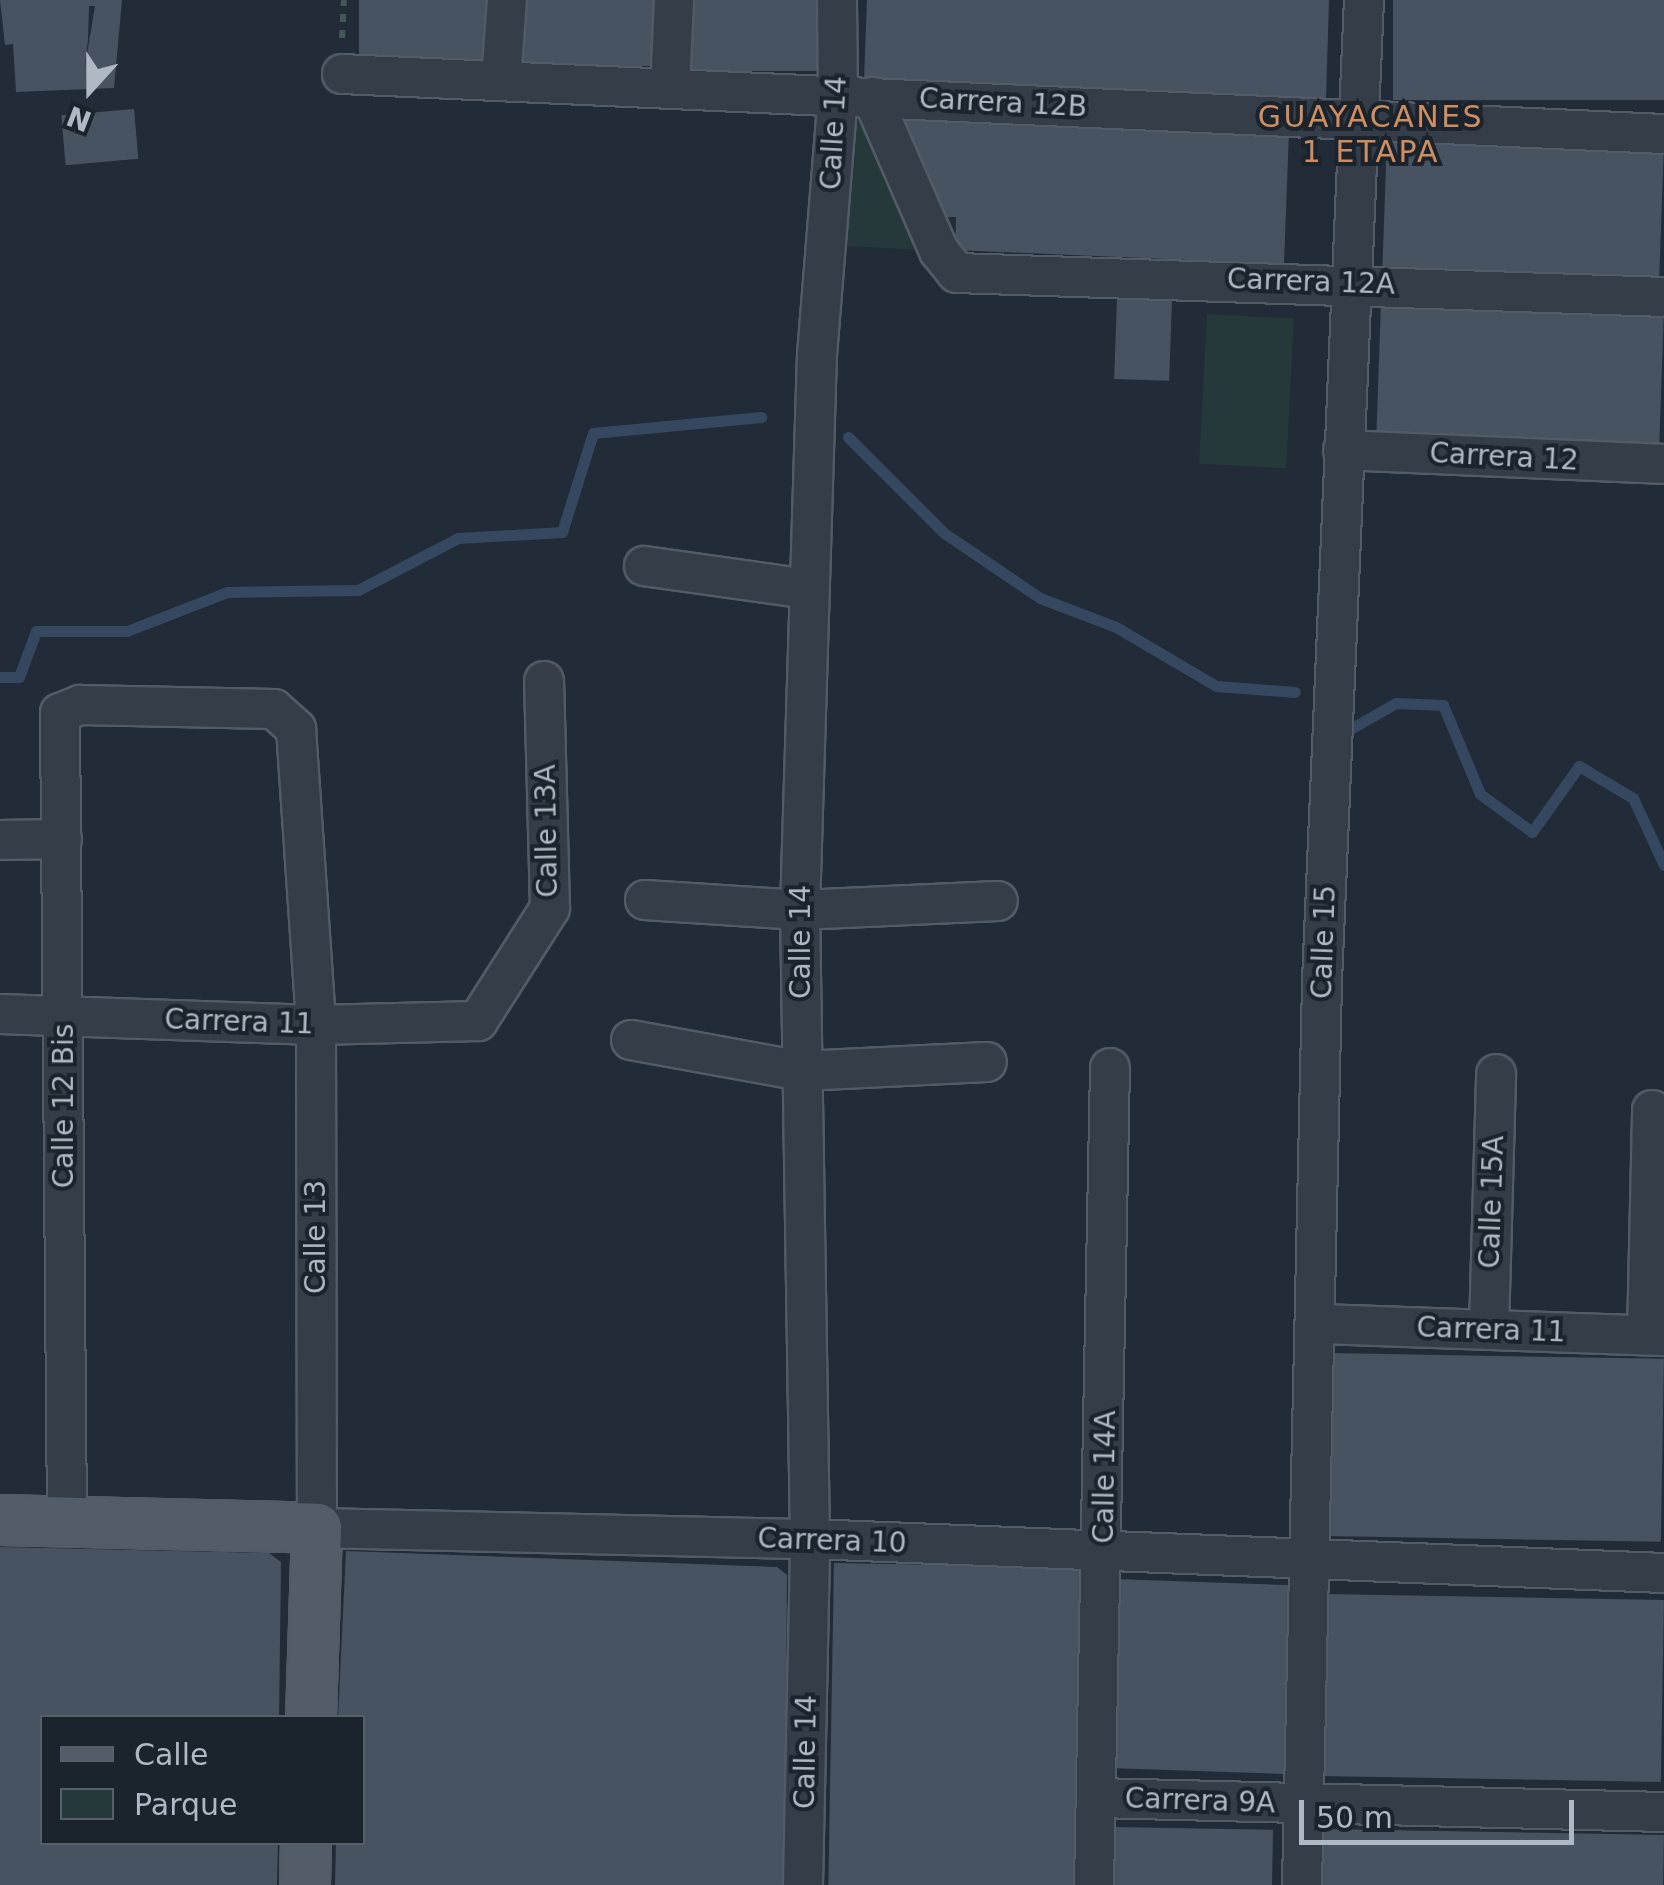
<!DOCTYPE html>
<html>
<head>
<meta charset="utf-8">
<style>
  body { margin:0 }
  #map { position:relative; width:1664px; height:1885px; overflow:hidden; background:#222c38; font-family:"DejaVu Sans",sans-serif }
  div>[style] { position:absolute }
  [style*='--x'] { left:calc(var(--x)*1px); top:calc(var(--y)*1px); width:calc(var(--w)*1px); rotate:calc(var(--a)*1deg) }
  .green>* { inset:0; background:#25393a; transform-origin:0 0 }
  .stream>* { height:11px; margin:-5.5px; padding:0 5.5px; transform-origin:5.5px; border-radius:5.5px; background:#36485f }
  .building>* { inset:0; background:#485362; transform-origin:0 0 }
  .path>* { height:6px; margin-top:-3px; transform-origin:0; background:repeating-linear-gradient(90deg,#435658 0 8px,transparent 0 16px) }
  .roads { filter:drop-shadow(2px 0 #535b66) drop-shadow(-2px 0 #535b66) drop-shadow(0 2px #535b66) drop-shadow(0 -2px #535b66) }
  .minor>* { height:38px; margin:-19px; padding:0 19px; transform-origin:19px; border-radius:19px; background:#353e48 }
  .major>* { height:48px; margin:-24px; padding:0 24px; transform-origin:24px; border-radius:24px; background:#535d69 }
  span { translate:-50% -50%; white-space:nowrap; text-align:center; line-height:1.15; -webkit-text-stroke:8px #1b232d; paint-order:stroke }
  .street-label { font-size:28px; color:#b0b8c5 }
  .neighbourhood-label { font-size:30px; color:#cf8e60; letter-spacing:2.5px }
  .legend { position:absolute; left:40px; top:1715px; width:325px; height:130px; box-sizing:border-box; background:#1b232d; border:2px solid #575f6a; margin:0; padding:12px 18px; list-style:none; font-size:30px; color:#b0b8c5 }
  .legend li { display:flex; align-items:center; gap:20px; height:50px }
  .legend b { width:50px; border:2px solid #575f6a }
  .north { position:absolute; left:40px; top:40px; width:100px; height:100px; -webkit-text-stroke:8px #1b232d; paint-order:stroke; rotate:201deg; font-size:28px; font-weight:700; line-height:40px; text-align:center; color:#b0b8c5 }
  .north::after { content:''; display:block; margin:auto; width:35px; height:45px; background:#b0b8c5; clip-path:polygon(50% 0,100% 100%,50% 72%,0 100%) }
  .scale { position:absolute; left:1299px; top:1800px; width:275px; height:45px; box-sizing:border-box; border:5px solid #b0b8c5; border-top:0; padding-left:12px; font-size:30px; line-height:35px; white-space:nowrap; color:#b0b8c5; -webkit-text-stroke:8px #1b232d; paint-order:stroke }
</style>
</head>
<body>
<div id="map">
  <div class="green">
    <div style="clip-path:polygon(852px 120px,869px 122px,926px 250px,845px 246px)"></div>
    <div style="left:1207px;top:314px;width:87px;height:150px;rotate:3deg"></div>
  </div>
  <div class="stream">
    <div style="--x:848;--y:437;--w:136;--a:45"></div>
    <div style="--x:944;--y:533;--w:116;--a:34.1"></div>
    <div style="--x:1040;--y:598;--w:81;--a:20.9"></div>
    <div style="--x:1116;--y:627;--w:116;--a:30.5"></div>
    <div style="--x:1216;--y:686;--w:79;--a:4.3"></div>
    <div style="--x:0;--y:677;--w:19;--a:0"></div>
    <div style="--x:19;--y:677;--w:49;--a:-69.7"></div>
    <div style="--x:36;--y:631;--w:91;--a:0"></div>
    <div style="--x:127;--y:631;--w:107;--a:-21.3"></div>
    <div style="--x:227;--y:592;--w:131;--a:-0.9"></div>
    <div style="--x:358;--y:590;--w:113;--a:-27.5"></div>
    <div style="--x:458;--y:538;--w:104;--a:-3.3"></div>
    <div style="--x:562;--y:532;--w:104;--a:-72.6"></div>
    <div style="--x:593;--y:433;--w:169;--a:-5.4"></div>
    <div style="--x:1352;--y:728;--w:51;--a:-29.6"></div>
    <div style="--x:1396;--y:703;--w:47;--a:2.4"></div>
    <div style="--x:1443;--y:705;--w:96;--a:67.4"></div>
    <div style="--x:1480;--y:794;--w:64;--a:36.2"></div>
    <div style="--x:1532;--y:832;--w:81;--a:-54.5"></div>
    <div style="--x:1579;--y:766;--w:63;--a:30.7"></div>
    <div style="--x:1633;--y:798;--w:74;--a:65.2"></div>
  </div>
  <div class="building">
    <div style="clip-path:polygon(evenodd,0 0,122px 0,114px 88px,16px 92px,13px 44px,5px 45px,0 0,89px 6px,95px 6px,84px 72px,88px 40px,89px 6px)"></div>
    <div style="left:359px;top:0;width:132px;height:59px"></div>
    <div style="left:524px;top:0;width:132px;height:66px"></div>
    <div style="left:691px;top:0;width:132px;height:71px"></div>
    <div style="clip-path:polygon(867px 0,1329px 0,1326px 98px,864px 80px)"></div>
    <div style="left:1393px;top:0;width:271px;height:100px"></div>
    <div style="left:134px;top:109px;width:50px;height:73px;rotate:85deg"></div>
    <div style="clip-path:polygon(902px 116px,1289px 131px,1284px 264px,955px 250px,956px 217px,934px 217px,901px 148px)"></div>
    <div style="left:1387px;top:137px;width:277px;height:132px;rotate:2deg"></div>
    <div style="left:1117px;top:298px;width:55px;height:81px;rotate:2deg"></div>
    <div style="left:1381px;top:303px;width:283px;height:132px;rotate:2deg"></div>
    <div style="left:1329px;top:1353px;width:335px;height:183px;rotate:1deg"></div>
    <div style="clip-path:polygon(0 1547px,269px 1553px,281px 1562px,279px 1718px,42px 1718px,42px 1842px,278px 1842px,277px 1885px,0 1885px)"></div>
    <div style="clip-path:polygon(346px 1551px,777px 1567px,787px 1575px,785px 1885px,335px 1885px,336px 1842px,362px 1842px,362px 1718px,338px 1718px)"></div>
    <div style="left:834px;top:1563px;width:247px;height:322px;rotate:1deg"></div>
    <div style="left:1115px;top:1579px;width:176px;height:189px;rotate:2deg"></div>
    <div style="left:1323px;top:1594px;width:341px;height:182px;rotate:1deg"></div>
    <div style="left:1113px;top:1827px;width:160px;height:58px;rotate:1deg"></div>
    <div style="left:1322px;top:1829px;width:342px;height:56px;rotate:1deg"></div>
  </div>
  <div class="path">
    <div style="--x:342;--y:38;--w:38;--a:-87"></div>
  </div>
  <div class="roads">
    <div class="minor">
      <div style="--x:342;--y:74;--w:1323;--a:2.6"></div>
      <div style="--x:501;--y:81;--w:81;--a:-85.8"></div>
      <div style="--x:670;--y:89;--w:89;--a:-87.4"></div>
      <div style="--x:872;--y:97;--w:168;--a:66.5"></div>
      <div style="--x:939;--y:251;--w:28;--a:51"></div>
      <div style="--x:957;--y:273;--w:707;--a:1.94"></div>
      <div style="--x:1343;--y:450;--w:321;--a:2.5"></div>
      <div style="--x:644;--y:566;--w:166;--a:8"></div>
      <div style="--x:0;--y:840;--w:62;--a:-0.9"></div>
      <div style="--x:645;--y:900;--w:155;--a:3.7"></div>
      <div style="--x:800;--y:910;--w:198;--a:-2.6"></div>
      <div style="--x:0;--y:1014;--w:316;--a:2"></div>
      <div style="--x:316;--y:1025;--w:162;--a:-1.4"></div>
      <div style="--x:478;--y:1021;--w:134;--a:-57.5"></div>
      <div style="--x:550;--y:908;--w:227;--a:-91.5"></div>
      <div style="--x:631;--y:1040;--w:174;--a:10.3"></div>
      <div style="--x:802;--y:1071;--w:185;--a:-2.8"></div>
      <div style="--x:1318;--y:1324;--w:346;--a:2"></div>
      <div style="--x:1489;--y:1329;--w:255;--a:-88.4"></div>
      <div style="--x:1647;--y:1335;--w:225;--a:-88.7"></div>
      <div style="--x:67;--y:1521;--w:808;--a:-90.5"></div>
      <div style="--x:60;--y:713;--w:22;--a:-22"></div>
      <div style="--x:80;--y:705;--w:194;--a:1.2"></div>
      <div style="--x:274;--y:709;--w:30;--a:42"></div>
      <div style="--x:296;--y:729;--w:297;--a:86.1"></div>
      <div style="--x:316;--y:1025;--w:503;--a:89.89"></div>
      <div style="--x:317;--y:1528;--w:493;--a:1.3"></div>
      <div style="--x:810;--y:1539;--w:855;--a:2.28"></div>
      <div style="--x:1096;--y:1798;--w:568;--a:1.41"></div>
      <div style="--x:803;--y:1885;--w:346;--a:-88.8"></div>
      <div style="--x:810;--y:1539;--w:629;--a:-90.91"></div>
      <div style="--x:800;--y:910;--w:555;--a:-88.25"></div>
      <div style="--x:817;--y:355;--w:260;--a:-85.4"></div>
      <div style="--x:838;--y:96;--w:96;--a:-90.6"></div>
      <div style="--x:1094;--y:1885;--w:817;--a:-88.88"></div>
      <div style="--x:1302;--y:1885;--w:904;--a:-88.73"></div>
      <div style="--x:1322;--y:981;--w:982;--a:-87.55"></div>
    </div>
    <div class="major">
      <div style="--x:0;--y:1520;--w:317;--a:1.4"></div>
      <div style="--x:317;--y:1528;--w:190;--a:91.8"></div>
      <div style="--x:305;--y:1885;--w:43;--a:-88.7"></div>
    </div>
  </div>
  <div class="street-label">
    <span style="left:1003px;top:103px;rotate:3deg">Carrera 12B</span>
    <span style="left:834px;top:133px;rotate:-87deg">Calle 14</span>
    <span style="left:1311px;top:282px;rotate:2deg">Carrera 12A</span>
    <span style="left:1504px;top:457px;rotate:3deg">Carrera 12</span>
    <span style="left:547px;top:831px;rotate:-91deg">Calle 13A</span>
    <span style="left:801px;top:942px;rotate:-90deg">Calle 14</span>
    <span style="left:1324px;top:942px;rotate:-88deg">Calle 15</span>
    <span style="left:239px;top:1022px;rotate:2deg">Carrera 11</span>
    <span style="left:64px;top:1106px;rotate:-90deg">Calle 12 Bis</span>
    <span style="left:1492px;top:1202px;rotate:-88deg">Calle 15A</span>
    <span style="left:316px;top:1237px;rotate:-90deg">Calle 13</span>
    <span style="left:1491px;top:1330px;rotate:2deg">Carrera 11</span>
    <span style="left:1105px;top:1477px;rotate:-89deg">Calle 14A</span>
    <span style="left:832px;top:1541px;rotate:2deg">Carrera 10</span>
    <span style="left:806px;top:1752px;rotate:-89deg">Calle 14</span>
    <span style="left:1200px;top:1801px;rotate:2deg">Carrera 9A</span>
  </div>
  <div class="neighbourhood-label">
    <span style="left:1371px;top:134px">GUAYACANES<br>1 ETAPA</span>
  </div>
  <ul class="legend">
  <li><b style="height:12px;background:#535d69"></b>Calle</li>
  <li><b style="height:28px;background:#25393a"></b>Parque</li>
  </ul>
  <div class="north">N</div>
  <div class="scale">50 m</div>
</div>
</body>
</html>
